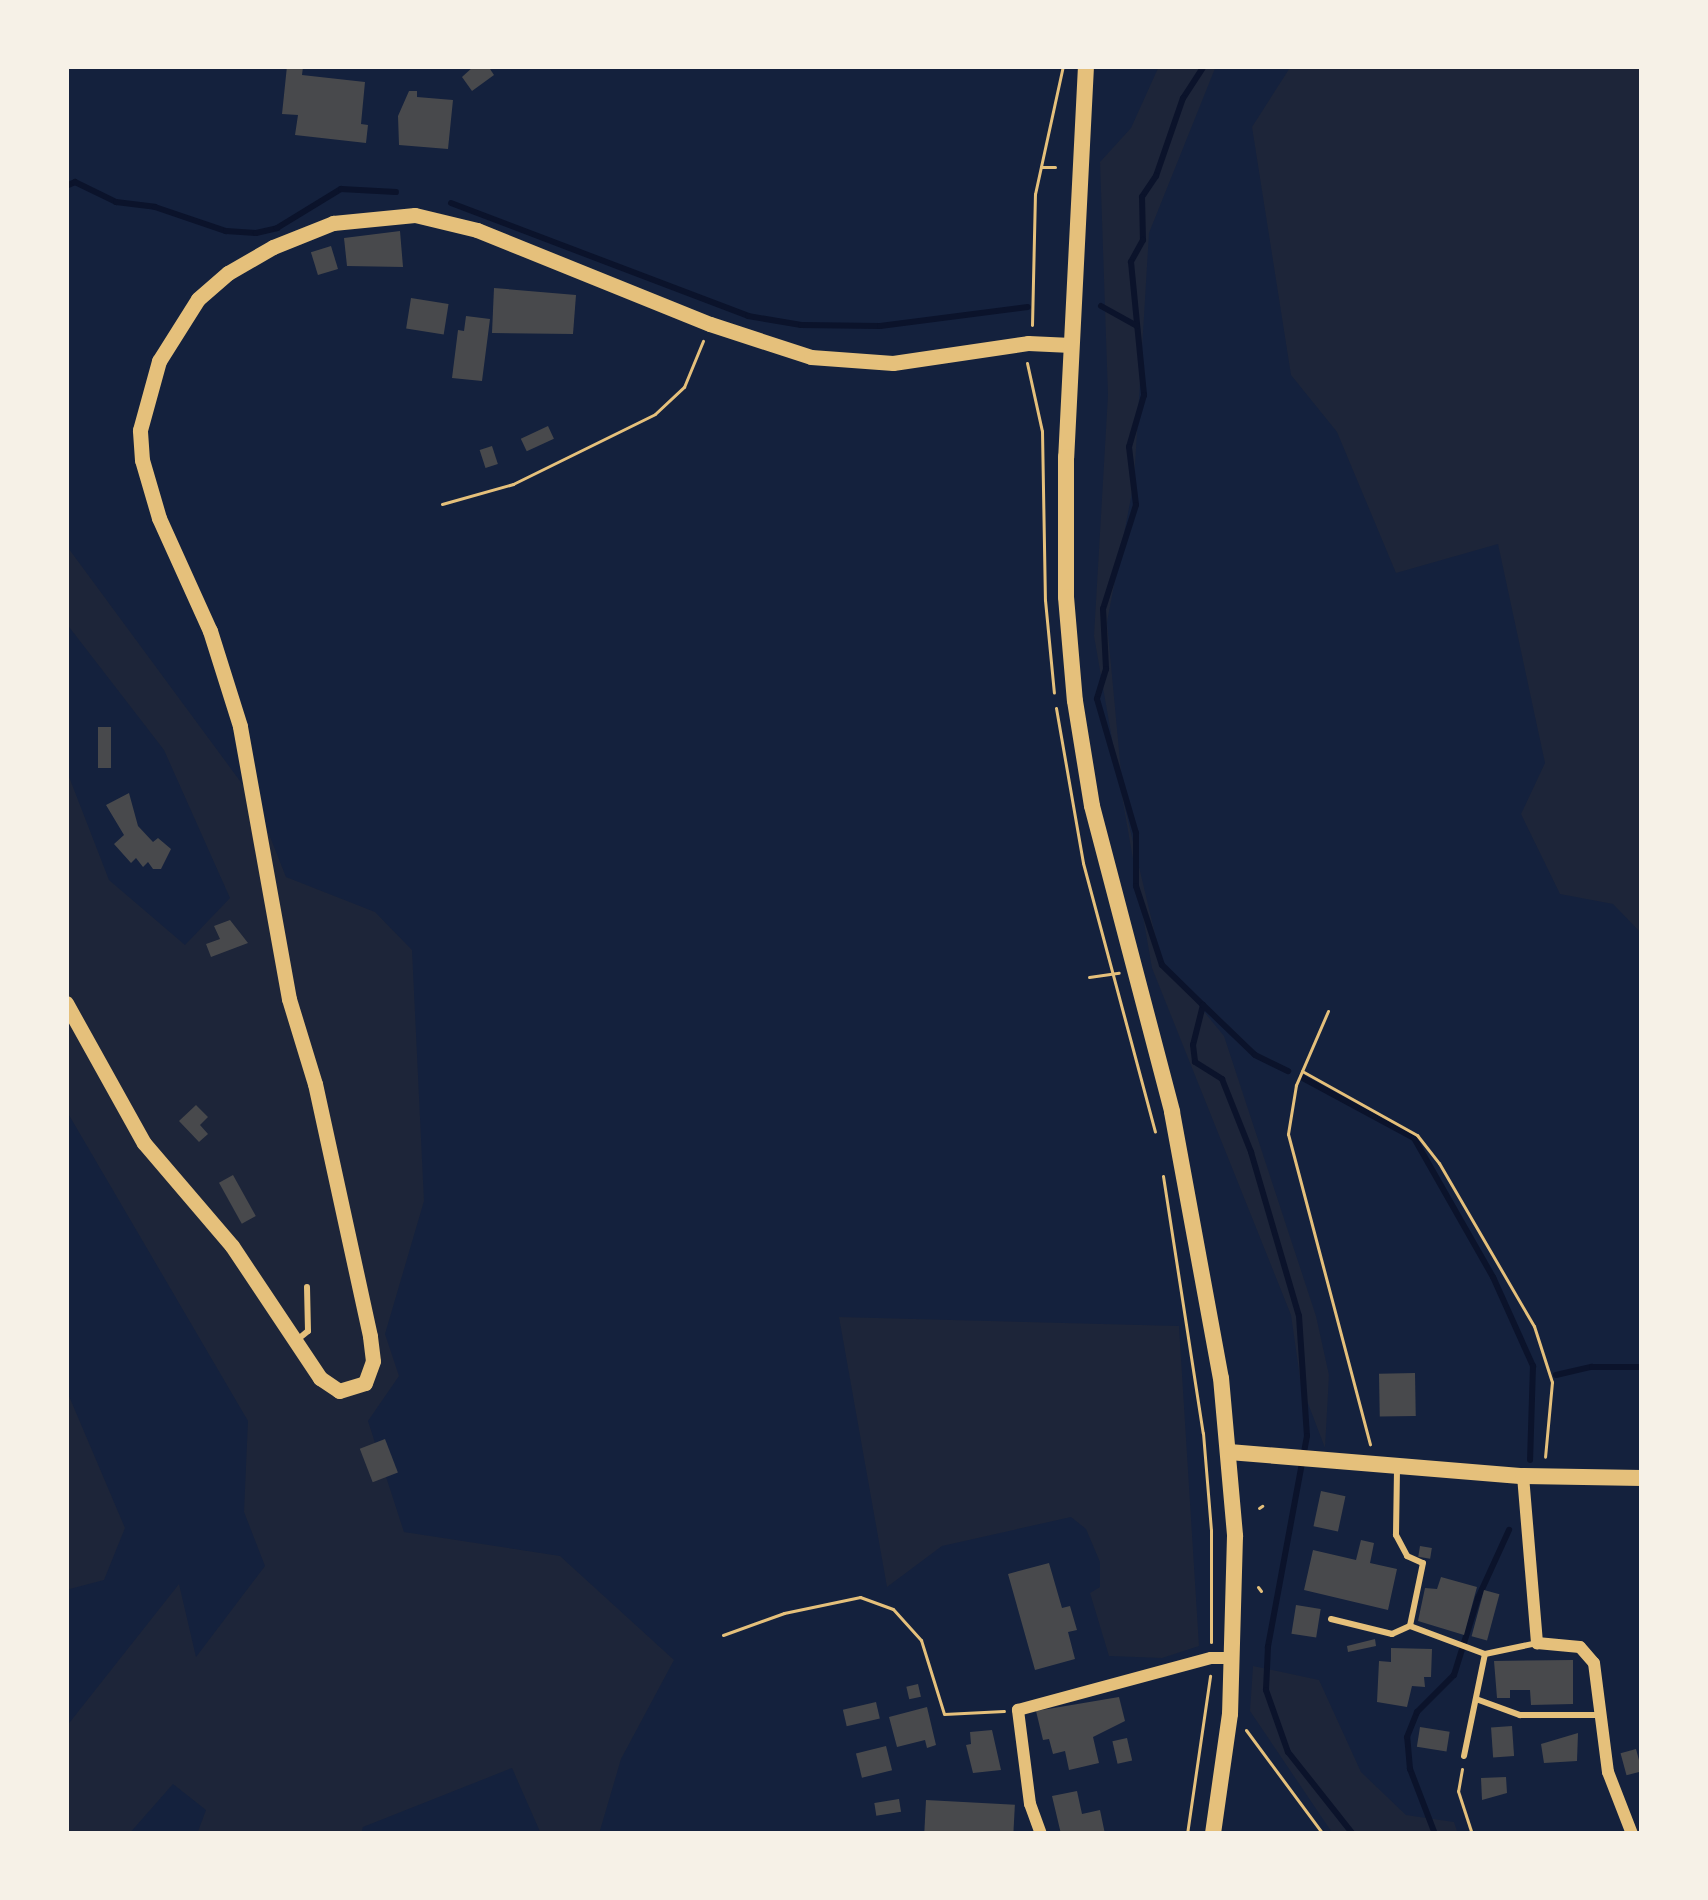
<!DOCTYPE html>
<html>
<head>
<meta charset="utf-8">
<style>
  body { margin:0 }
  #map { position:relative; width:1708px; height:1900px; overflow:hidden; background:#14213d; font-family:Lato,sans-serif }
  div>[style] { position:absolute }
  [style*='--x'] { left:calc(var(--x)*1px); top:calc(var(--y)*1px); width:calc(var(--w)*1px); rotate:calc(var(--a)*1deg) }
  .green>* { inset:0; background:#1d2539 }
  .stream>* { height:6px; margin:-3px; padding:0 3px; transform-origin:3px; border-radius:3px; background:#0b132b }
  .building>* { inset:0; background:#48494c; transform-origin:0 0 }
  .path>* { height:3px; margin:-1.5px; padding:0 1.5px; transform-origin:1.5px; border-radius:1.5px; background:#e5c07b }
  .service>* { height:6px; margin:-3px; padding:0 3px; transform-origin:3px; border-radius:3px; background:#e5c07b }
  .minor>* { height:12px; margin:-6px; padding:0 6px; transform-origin:6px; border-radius:6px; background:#e5c07b }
  .tertiary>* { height:15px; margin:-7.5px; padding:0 7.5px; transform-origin:7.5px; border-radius:7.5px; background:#e5c07b }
  .secondary>* { height:16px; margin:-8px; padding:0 8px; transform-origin:8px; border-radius:8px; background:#e5c07b }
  span { translate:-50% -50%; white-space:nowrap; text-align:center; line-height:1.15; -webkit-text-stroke:9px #f6f1e7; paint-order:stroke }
  .frame { position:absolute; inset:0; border:69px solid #f6f1e7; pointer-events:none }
</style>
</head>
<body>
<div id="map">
  <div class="green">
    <div style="clip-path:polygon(1159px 66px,1216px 66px,1149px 233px,1134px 482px,1107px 622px,1124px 804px,1161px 959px,1224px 1036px,1316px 1316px,1329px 1375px,1325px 1448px,1301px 1385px,1291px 1315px,1152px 968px,1094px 636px,1108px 395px,1100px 162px,1131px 128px)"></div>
    <div style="clip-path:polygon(1291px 66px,1642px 66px,1642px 934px,1613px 904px,1560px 894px,1521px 814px,1545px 763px,1498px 544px,1396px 573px,1337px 432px,1291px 375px,1252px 127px)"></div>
    <div style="clip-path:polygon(66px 545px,257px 804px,286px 877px,375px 912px,412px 950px,424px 1201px,385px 1334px,399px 1376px,368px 1421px,404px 1532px,560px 1556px,674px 1660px,621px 1759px,599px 1834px,541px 1834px,512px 1768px,363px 1827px,361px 1834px,197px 1834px,206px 1810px,173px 1784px,129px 1834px,66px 1834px,66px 1727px,179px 1584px,196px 1657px,265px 1566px,244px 1512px,248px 1421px,66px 1110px,66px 769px,109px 880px,185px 945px,230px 898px,164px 750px,66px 623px)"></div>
    <div style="clip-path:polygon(839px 1317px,1179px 1326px,1199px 1646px,1162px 1658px,1109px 1656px,1090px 1593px,1100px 1587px,1100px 1562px,1086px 1529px,1071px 1517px,942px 1546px,887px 1587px)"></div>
    <div style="clip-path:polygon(66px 1389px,125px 1528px,104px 1580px,66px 1590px)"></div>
    <div style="clip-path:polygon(1253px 1666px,1319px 1680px,1361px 1772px,1406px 1815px,1454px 1822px,1458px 1834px,1333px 1834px,1250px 1711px)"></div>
  </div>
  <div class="stream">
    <div style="--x:1204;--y:66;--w:38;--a:123"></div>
    <div style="--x:1183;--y:98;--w:83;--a:109.1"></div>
    <div style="--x:1156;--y:176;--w:25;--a:124"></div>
    <div style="--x:1142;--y:197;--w:43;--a:88.7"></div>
    <div style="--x:1143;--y:240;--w:25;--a:119"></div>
    <div style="--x:1131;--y:262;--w:134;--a:84.4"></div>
    <div style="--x:1144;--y:395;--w:54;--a:106.1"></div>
    <div style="--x:1129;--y:447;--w:58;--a:83.1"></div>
    <div style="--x:1136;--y:505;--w:109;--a:107.6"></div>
    <div style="--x:1103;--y:609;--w:60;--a:87.1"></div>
    <div style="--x:1106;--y:669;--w:31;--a:107"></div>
    <div style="--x:1097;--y:699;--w:140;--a:73.8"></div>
    <div style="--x:1136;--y:833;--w:53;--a:90"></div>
    <div style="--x:1136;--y:886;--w:83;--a:71.8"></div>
    <div style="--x:1162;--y:965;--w:57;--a:44.3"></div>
    <div style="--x:1203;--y:1005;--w:41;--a:104"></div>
    <div style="--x:1193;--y:1045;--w:17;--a:83"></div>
    <div style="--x:1195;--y:1062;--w:32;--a:32"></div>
    <div style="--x:1222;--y:1079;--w:79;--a:68.3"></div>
    <div style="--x:1251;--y:1152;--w:171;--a:73.7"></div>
    <div style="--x:1299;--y:1316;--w:120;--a:86.2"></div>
    <div style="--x:1307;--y:1436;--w:215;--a:100.5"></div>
    <div style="--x:1268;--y:1647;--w:43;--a:92.7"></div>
    <div style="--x:1266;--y:1690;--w:66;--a:70.5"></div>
    <div style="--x:1288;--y:1752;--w:105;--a:51.6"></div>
    <div style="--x:66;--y:186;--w:10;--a:-24"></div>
    <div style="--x:75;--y:182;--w:46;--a:26"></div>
    <div style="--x:116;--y:202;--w:39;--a:7"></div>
    <div style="--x:155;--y:207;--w:75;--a:18.7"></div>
    <div style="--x:226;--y:231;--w:30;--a:4"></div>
    <div style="--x:256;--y:233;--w:22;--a:-13"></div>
    <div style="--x:277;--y:228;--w:75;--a:-31.4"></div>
    <div style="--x:341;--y:189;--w:55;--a:3.1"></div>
    <div style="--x:451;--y:203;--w:318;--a:20.8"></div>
    <div style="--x:748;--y:316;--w:54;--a:9.6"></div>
    <div style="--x:801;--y:325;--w:79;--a:0.7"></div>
    <div style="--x:880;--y:326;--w:149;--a:-7.3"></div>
    <div style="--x:1101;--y:306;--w:41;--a:29.1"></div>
    <div style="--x:1203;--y:1005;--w:72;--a:43.9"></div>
    <div style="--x:1255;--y:1055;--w:37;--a:26"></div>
    <div style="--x:1301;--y:1077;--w:128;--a:28.4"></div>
    <div style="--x:1414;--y:1138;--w:160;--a:60.4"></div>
    <div style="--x:1493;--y:1277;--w:98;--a:65.8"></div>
    <div style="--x:1533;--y:1366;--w:94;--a:91.8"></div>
    <div style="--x:1556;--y:1375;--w:37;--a:-13"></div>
    <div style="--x:1592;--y:1367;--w:50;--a:0"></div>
    <div style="--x:1435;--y:1834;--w:70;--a:-111"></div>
    <div style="--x:1410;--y:1769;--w:32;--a:-95"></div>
    <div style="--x:1407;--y:1737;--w:27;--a:-68"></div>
    <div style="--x:1417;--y:1712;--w:52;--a:-45"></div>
    <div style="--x:1454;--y:1675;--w:81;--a:-72.7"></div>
    <div style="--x:1478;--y:1598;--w:75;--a:-65.5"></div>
  </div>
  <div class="building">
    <div style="clip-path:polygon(287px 66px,303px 67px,302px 75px,365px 82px,361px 124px,368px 125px,366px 143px,295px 135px,298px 115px,282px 114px)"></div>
    <div style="clip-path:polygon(474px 66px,488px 66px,494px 75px,472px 91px,462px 77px)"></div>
    <div style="clip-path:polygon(409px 91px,417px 91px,417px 97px,453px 100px,448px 149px,399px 145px,398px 116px)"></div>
    <div style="clip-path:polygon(400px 231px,403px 267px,347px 266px,344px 238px)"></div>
    <div style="left:331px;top:246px;width:24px;height:21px;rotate:73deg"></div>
    <div style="clip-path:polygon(494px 288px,576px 295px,573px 334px,492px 333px)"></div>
    <div style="left:411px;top:298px;width:38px;height:31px;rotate:9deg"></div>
    <div style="clip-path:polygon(466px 316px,490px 319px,482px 381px,452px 378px,458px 330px,464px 331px)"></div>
    <div style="left:548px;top:426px;width:14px;height:30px;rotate:65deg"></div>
    <div style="left:492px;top:446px;width:19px;height:13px;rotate:72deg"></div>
    <div style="left:98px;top:727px;width:13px;height:41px"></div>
    <div style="clip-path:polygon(129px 793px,138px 826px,153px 842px,158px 838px,171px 849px,161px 869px,153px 869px,148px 862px,143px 867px,136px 858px,131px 863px,114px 844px,124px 835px,106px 805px)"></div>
    <div style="clip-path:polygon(230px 920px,248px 943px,211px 957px,206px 944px,220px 939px,214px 926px)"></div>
    <div style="clip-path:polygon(196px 1105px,208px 1117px,200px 1125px,208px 1134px,199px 1142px,179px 1121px)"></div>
    <div style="left:233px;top:1175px;width:47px;height:16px;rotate:61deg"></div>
    <div style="left:1415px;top:1373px;width:43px;height:36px;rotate:89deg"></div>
    <div style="left:385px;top:1439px;width:36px;height:27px;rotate:69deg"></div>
    <div style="left:1321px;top:1491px;width:25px;height:36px;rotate:12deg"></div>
    <div style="clip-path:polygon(1361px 1540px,1374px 1543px,1370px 1563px,1397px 1569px,1388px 1610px,1304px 1590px,1313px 1550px,1356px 1560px)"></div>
    <div style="left:1420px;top:1546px;width:12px;height:11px;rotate:9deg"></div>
    <div style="clip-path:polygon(1049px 1563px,1062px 1608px,1070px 1606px,1077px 1630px,1068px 1632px,1075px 1659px,1035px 1670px,1008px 1574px)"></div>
    <div style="clip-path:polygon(1441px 1577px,1477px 1587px,1464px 1635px,1418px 1621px,1425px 1588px,1437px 1589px)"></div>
    <div style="left:1484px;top:1590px;width:16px;height:48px;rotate:15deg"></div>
    <div style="left:1296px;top:1605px;width:25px;height:29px;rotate:9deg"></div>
    <div style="clip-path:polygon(1375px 1639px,1376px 1646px,1348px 1652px,1347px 1646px)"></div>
    <div style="clip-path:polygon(1391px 1648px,1432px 1649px,1431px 1677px,1424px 1677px,1425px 1687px,1412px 1686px,1407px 1707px,1377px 1702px,1379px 1661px,1391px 1662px)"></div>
    <div style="clip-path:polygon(1573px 1660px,1573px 1704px,1531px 1705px,1530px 1690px,1510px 1690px,1510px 1698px,1497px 1698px,1494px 1661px)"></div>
    <div style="left:918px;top:1684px;width:13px;height:12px;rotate:77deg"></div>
    <div style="clip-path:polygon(1119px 1697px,1125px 1721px,1093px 1737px,1099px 1763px,1069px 1770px,1065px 1751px,1053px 1754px,1049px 1739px,1043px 1740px,1036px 1711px)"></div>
    <div style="left:876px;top:1702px;width:17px;height:34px;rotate:77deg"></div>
    <div style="clip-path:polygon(927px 1707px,936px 1745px,927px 1748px,925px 1740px,897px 1747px,889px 1717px)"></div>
    <div style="left:1512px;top:1726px;width:30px;height:21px;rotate:86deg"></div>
    <div style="left:1420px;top:1727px;width:30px;height:20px;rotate:9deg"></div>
    <div style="clip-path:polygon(992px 1730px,1001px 1770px,973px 1773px,966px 1745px,971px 1744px,970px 1732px)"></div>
    <div style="clip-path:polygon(1578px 1733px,1577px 1761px,1544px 1763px,1541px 1744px)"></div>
    <div style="left:1127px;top:1738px;width:23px;height:15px;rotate:77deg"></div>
    <div style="left:886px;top:1746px;width:25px;height:31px;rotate:76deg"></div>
    <div style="left:1636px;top:1749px;width:23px;height:16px;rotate:75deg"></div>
    <div style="clip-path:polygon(1506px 1777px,1507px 1793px,1482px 1800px,1481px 1778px)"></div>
    <div style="clip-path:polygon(1077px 1791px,1082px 1814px,1100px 1810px,1105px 1834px,1061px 1834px,1052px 1796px)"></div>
    <div style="left:899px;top:1799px;width:13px;height:25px;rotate:81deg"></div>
    <div style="left:926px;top:1800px;width:89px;height:34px;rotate:3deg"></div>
  </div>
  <div class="path">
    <div style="--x:1041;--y:167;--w:14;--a:0"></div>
    <div style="--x:1032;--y:325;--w:131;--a:-88.7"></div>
    <div style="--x:1035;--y:194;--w:131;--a:-77.7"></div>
    <div style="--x:1027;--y:363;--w:70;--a:77.6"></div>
    <div style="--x:1042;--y:431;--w:169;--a:89"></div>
    <div style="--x:1045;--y:600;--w:93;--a:84.5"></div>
    <div style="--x:442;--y:504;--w:74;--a:-15.7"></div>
    <div style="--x:513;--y:484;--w:158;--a:-26.2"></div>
    <div style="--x:655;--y:414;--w:40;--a:-43"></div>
    <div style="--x:684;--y:387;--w:50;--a:-67.6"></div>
    <div style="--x:1056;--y:708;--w:157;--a:80.1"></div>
    <div style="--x:1083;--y:863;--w:278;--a:75"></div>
    <div style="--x:1089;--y:977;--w:30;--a:-8"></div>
    <div style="--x:1328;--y:1011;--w:81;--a:113.4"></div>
    <div style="--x:1296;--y:1085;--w:50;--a:99.3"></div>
    <div style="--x:1288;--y:1134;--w:321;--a:75.2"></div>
    <div style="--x:1302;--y:1071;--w:132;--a:29.1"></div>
    <div style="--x:1417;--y:1135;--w:36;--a:52"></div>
    <div style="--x:1439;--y:1163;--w:189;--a:59.8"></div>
    <div style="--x:1534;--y:1326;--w:59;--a:72.2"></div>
    <div style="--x:1552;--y:1382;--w:75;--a:95.3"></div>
    <div style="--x:1163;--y:1176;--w:260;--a:81.2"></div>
    <div style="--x:1203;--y:1433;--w:97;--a:85.3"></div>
    <div style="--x:1211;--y:1530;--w:112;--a:90"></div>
    <div style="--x:66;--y:1214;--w:39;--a:90"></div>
    <div style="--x:1259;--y:1508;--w:4;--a:-34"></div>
    <div style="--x:1258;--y:1587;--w:5;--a:53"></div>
    <div style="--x:723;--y:1635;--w:65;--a:-19.8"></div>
    <div style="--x:784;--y:1613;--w:78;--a:-11.9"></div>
    <div style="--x:860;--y:1597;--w:35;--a:20"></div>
    <div style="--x:893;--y:1609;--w:42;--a:47.9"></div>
    <div style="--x:921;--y:1640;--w:77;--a:72.7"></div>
    <div style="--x:944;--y:1714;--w:60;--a:-2.9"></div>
    <div style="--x:1246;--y:1730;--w:129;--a:53.5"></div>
    <div style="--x:1462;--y:1769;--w:22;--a:100"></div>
    <div style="--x:1458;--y:1791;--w:45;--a:72"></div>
    <div style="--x:1187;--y:1834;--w:160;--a:-81.7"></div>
  </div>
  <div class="service">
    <div style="--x:297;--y:1340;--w:14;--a:-39"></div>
    <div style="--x:308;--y:1331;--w:44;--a:-91.3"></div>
    <div style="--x:1397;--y:1470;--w:65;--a:90.9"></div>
    <div style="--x:1396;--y:1535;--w:24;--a:62"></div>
    <div style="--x:1407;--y:1556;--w:17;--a:24"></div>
    <div style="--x:1423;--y:1563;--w:64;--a:101.7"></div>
    <div style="--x:1331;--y:1619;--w:63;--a:13.8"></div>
    <div style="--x:1392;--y:1634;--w:20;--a:-24"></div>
    <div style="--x:1410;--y:1626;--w:80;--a:20.5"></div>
    <div style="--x:1485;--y:1654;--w:53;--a:-11.9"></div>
    <div style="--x:1476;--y:1699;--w:47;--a:20"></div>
    <div style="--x:1520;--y:1715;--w:81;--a:0"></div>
    <div style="--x:1464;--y:1756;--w:104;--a:-78.4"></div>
  </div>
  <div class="minor">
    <div style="--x:1523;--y:1476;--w:168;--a:85.2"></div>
    <div style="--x:1537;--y:1643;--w:43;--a:5.3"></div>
    <div style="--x:1580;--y:1647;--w:21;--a:49"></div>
    <div style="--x:1594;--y:1663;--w:110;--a:82.7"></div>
    <div style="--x:1608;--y:1772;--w:66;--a:68.8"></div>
    <div style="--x:1041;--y:1834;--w:32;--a:-110"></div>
    <div style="--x:1030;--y:1804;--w:95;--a:-97.3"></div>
    <div style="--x:1018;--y:1710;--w:200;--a:-15.1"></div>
    <div style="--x:1211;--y:1658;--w:21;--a:0"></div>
  </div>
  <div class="tertiary">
    <div style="--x:66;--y:1003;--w:160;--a:60.9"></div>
    <div style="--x:144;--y:1143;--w:135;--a:49.5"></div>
    <div style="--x:232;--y:1246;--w:159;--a:56.3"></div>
    <div style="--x:320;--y:1378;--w:23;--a:34"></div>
    <div style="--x:339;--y:1391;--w:27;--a:-17"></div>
    <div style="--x:365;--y:1383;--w:23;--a:-70"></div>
    <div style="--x:373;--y:1361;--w:25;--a:-97"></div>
    <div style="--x:370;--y:1336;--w:258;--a:-102.3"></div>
    <div style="--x:315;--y:1084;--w:89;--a:-107"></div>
    <div style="--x:289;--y:999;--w:277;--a:-100.2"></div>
    <div style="--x:240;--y:726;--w:100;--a:-107.5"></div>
    <div style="--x:210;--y:631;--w:124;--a:-114.3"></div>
    <div style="--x:159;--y:518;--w:60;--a:-106.3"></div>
    <div style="--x:142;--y:460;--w:30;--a:-94"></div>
    <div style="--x:140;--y:430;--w:72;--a:-74.6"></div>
    <div style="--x:159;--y:361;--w:73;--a:-57.8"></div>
    <div style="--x:198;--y:299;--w:40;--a:-41"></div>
    <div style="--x:228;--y:273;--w:52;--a:-30"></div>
    <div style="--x:273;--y:247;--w:65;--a:-21.8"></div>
    <div style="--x:333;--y:223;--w:82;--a:-5.6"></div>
    <div style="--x:415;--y:215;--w:64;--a:13.6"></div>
    <div style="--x:477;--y:230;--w:251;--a:22"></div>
    <div style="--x:710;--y:324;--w:106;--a:18.1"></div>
    <div style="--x:811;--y:357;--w:82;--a:4.2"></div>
    <div style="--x:893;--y:363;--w:136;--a:-8.4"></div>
    <div style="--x:1028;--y:343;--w:43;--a:2.7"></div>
  </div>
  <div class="secondary">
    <div style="--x:1086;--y:66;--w:392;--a:92.9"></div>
    <div style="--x:1066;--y:457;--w:140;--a:90"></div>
    <div style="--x:1066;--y:597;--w:104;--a:85.1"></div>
    <div style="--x:1075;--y:701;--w:106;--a:80.8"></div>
    <div style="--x:1092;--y:806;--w:316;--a:75.3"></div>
    <div style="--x:1172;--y:1112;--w:270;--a:79.6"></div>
    <div style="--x:1221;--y:1378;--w:159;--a:84.9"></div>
    <div style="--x:1235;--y:1536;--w:178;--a:91.6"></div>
    <div style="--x:1230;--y:1714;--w:121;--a:98.1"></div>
    <div style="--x:1229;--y:1452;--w:295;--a:4.7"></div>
    <div style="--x:1523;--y:1476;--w:119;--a:1"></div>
  </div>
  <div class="frame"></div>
</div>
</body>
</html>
